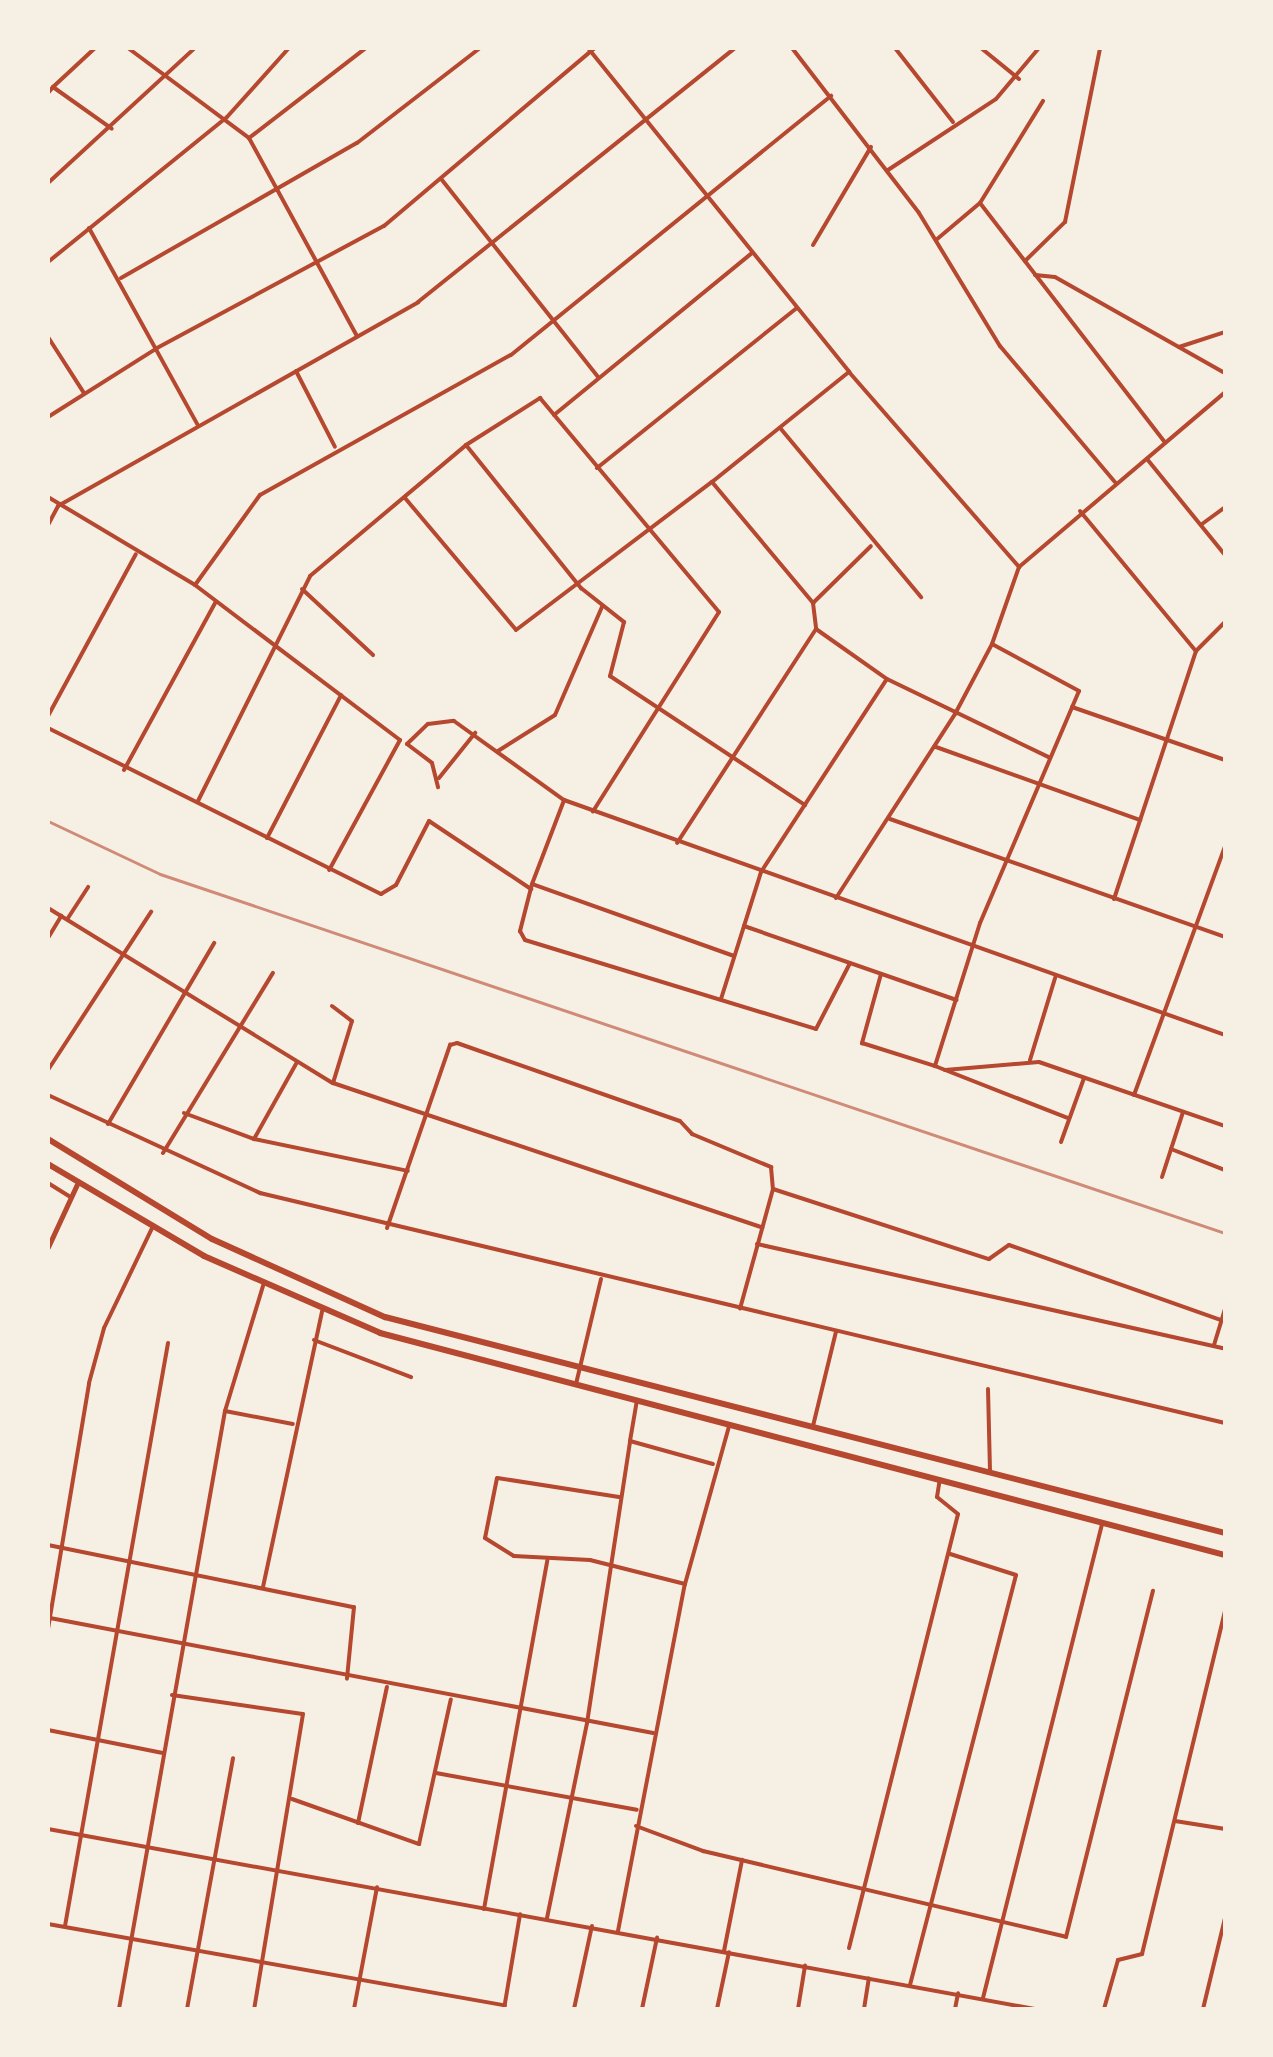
<!DOCTYPE html>
<html>
<head>
<meta charset="utf-8">
<style>
  body { margin:0 }
  #map { position:relative; width:1273px; height:2057px; overflow:hidden; background:#f6efe4; font-family:Manrope,sans-serif }
  div>[style] { position:absolute }
  [style*='--x'] { left:calc(var(--x)*1px); top:calc(var(--y)*1px); width:calc(var(--w)*1px); rotate:calc(var(--a)*1deg) }
  .minor>* { height:4px; margin:-2px; padding:0 2px; transform-origin:2px; border-radius:2px; background:#b5482f }
  .tertiary>* { height:5px; margin:-2.5px; padding:0 2.5px; transform-origin:2.5px; border-radius:2.5px; background:#b5482f }
  .primary>* { height:6px; margin:-3px; padding:0 3px; transform-origin:3px; border-radius:3px; background:#b5482f }
  .rail>* { height:3px; margin:-1.5px; padding:0 1.5px; transform-origin:1.5px; border-radius:1.5px; background:#cf8b77 }
  span { translate:-50% -50%; white-space:nowrap; text-align:center; line-height:1.15; -webkit-text-stroke:8px #f6efe4; paint-order:stroke }
  .frame { position:absolute; inset:0; border:50px solid #f6efe4; pointer-events:none }
</style>
</head>
<body>
<div id="map">
  <div class="minor">
    <div style="--x:128;--y:48;--w:151;--a:36.6"></div>
    <div style="--x:249;--y:138;--w:226;--a:61.4"></div>
    <div style="--x:588;--y:48;--w:416;--a:51.1"></div>
    <div style="--x:849;--y:372;--w:259;--a:48.9"></div>
    <div style="--x:792;--y:48;--w:208;--a:52.4"></div>
    <div style="--x:919;--y:213;--w:156;--a:58.7"></div>
    <div style="--x:1000;--y:346;--w:178;--a:49.8"></div>
    <div style="--x:895;--y:48;--w:94;--a:51.9"></div>
    <div style="--x:981;--y:48;--w:49;--a:39.2"></div>
    <div style="--x:53;--y:87;--w:57;--a:-42.9"></div>
    <div style="--x:48;--y:93;--w:8;--a:-50"></div>
    <div style="--x:53;--y:87;--w:72;--a:35.4"></div>
    <div style="--x:249;--y:138;--w:148;--a:-37.6"></div>
    <div style="--x:888;--y:170;--w:129;--a:-33.3"></div>
    <div style="--x:996;--y:99;--w:67;--a:-49.9"></div>
    <div style="--x:442;--y:180;--w:251;--a:51.6"></div>
    <div style="--x:48;--y:183;--w:200;--a:-42.6"></div>
    <div style="--x:980;--y:203;--w:120;--a:-58.3"></div>
    <div style="--x:89;--y:228;--w:224;--a:61.1"></div>
    <div style="--x:936;--y:240;--w:57;--a:-40.1"></div>
    <div style="--x:980;--y:203;--w:302;--a:52.3"></div>
    <div style="--x:813;--y:245;--w:114;--a:-59.4"></div>
    <div style="--x:1025;--y:261;--w:56;--a:-44.3"></div>
    <div style="--x:1065;--y:222;--w:177;--a:-78.6"></div>
    <div style="--x:48;--y:262;--w:230;--a:-39"></div>
    <div style="--x:227;--y:117;--w:93;--a:-48.1"></div>
    <div style="--x:1035;--y:275;--w:20;--a:6"></div>
    <div style="--x:1055;--y:277;--w:195;--a:29.5"></div>
    <div style="--x:121;--y:278;--w:272;--a:-29.8"></div>
    <div style="--x:357;--y:143;--w:155;--a:-37.7"></div>
    <div style="--x:48;--y:337;--w:67;--a:57.3"></div>
    <div style="--x:1179;--y:347;--w:48;--a:-18.1"></div>
    <div style="--x:296;--y:371;--w:85;--a:62.8"></div>
    <div style="--x:554;--y:415;--w:256;--a:-39.3"></div>
    <div style="--x:48;--y:417;--w:129;--a:-32.3"></div>
    <div style="--x:157;--y:348;--w:258;--a:-28.3"></div>
    <div style="--x:384;--y:226;--w:276;--a:-40.2"></div>
    <div style="--x:781;--y:429;--w:219;--a:50.2"></div>
    <div style="--x:466;--y:445;--w:184;--a:51.2"></div>
    <div style="--x:581;--y:588;--w:55;--a:38.3"></div>
    <div style="--x:624;--y:622;--w:56;--a:104.5"></div>
    <div style="--x:610;--y:676;--w:234;--a:33.5"></div>
    <div style="--x:1147;--y:459;--w:124;--a:50.9"></div>
    <div style="--x:597;--y:468;--w:256;--a:-38.7"></div>
    <div style="--x:712;--y:482;--w:176;--a:-38.8"></div>
    <div style="--x:48;--y:497;--w:171;--a:30.9"></div>
    <div style="--x:195;--y:585;--w:257;--a:37.1"></div>
    <div style="--x:400;--y:740;--w:148;--a:118.6"></div>
    <div style="--x:405;--y:498;--w:172;--a:49.9"></div>
    <div style="--x:516;--y:630;--w:246;--a:-37.1"></div>
    <div style="--x:712;--y:482;--w:158;--a:50.1"></div>
    <div style="--x:813;--y:603;--w:26;--a:83"></div>
    <div style="--x:816;--y:629;--w:255;--a:123"></div>
    <div style="--x:1080;--y:511;--w:182;--a:50.4"></div>
    <div style="--x:1196;--y:651;--w:41;--a:-45"></div>
    <div style="--x:1202;--y:524;--w:29;--a:-36"></div>
    <div style="--x:48;--y:525;--w:21;--a:-62"></div>
    <div style="--x:58;--y:506;--w:414;--a:-29.5"></div>
    <div style="--x:418;--y:302;--w:406;--a:-38.7"></div>
    <div style="--x:195;--y:585;--w:111;--a:-54.2"></div>
    <div style="--x:260;--y:495;--w:287;--a:-29.2"></div>
    <div style="--x:511;--y:355;--w:412;--a:-39"></div>
    <div style="--x:302;--y:589;--w:97;--a:42.9"></div>
    <div style="--x:813;--y:603;--w:81;--a:-44.5"></div>
    <div style="--x:816;--y:629;--w:87;--a:35.2"></div>
    <div style="--x:887;--y:679;--w:179;--a:25.8"></div>
    <div style="--x:992;--y:644;--w:99;--a:28.4"></div>
    <div style="--x:1079;--y:691;--w:252;--a:113.1"></div>
    <div style="--x:980;--y:923;--w:150;--a:107.5"></div>
    <div style="--x:935;--y:1066;--w:143;--a:21.4"></div>
    <div style="--x:1072;--y:707;--w:162;--a:19.1"></div>
    <div style="--x:48;--y:716;--w:184;--a:-61.5"></div>
    <div style="--x:48;--y:728;--w:372;--a:26.5"></div>
    <div style="--x:381;--y:894;--w:17;--a:-31"></div>
    <div style="--x:396;--y:885;--w:72;--a:-62.7"></div>
    <div style="--x:429;--y:821;--w:123;--a:33.7"></div>
    <div style="--x:407;--y:744;--w:29;--a:-44"></div>
    <div style="--x:428;--y:724;--w:26;--a:-7"></div>
    <div style="--x:454;--y:721;--w:135;--a:35.7"></div>
    <div style="--x:564;--y:800;--w:702;--a:19.57"></div>
    <div style="--x:407;--y:744;--w:31;--a:37"></div>
    <div style="--x:432;--y:763;--w:25;--a:76"></div>
    <div style="--x:936;--y:747;--w:217;--a:19.7"></div>
    <div style="--x:498;--y:751;--w:67;--a:-32.3"></div>
    <div style="--x:555;--y:715;--w:118;--a:-66.5"></div>
    <div style="--x:124;--y:770;--w:192;--a:-61.4"></div>
    <div style="--x:439;--y:778;--w:58;--a:-51.3"></div>
    <div style="--x:198;--y:801;--w:251;--a:-63.5"></div>
    <div style="--x:310;--y:576;--w:204;--a:-40"></div>
    <div style="--x:466;--y:445;--w:88;--a:-32.4"></div>
    <div style="--x:540;--y:398;--w:279;--a:50.1"></div>
    <div style="--x:719;--y:612;--w:236;--a:122.3"></div>
    <div style="--x:890;--y:819;--w:355;--a:19.4"></div>
    <div style="--x:267;--y:838;--w:161;--a:-62.6"></div>
    <div style="--x:532;--y:884;--w:90;--a:-69.1"></div>
    <div style="--x:836;--y:898;--w:219;--a:-57.1"></div>
    <div style="--x:955;--y:714;--w:79;--a:-62.1"></div>
    <div style="--x:992;--y:644;--w:82;--a:-70.7"></div>
    <div style="--x:1019;--y:567;--w:270;--a:-40.3"></div>
    <div style="--x:1114;--y:899;--w:261;--a:-71.7"></div>
    <div style="--x:48;--y:908;--w:334;--a:31.6"></div>
    <div style="--x:333;--y:1083;--w:453;--a:18.6"></div>
    <div style="--x:68;--y:918;--w:37;--a:-57"></div>
    <div style="--x:744;--y:926;--w:225;--a:19.2"></div>
    <div style="--x:48;--y:938;--w:26;--a:-59"></div>
    <div style="--x:734;--y:956;--w:214;--a:-160.4"></div>
    <div style="--x:532;--y:884;--w:49;--a:104.3"></div>
    <div style="--x:520;--y:931;--w:10;--a:61"></div>
    <div style="--x:525;--y:940;--w:304;--a:17"></div>
    <div style="--x:816;--y:1029;--w:74;--a:-62.7"></div>
    <div style="--x:881;--y:974;--w:72;--a:105.4"></div>
    <div style="--x:862;--y:1043;--w:77;--a:17.5"></div>
    <div style="--x:721;--y:999;--w:133;--a:-72.5"></div>
    <div style="--x:761;--y:872;--w:230;--a:-56.9"></div>
    <div style="--x:332;--y:1006;--w:25;--a:37"></div>
    <div style="--x:352;--y:1021;--w:65;--a:107"></div>
    <div style="--x:1030;--y:1060;--w:86;--a:-73"></div>
    <div style="--x:48;--y:1070;--w:189;--a:-56.9"></div>
    <div style="--x:945;--y:1070;--w:94;--a:-4.9"></div>
    <div style="--x:1039;--y:1062;--w:197;--a:19"></div>
    <div style="--x:48;--y:1095;--w:234;--a:24.8"></div>
    <div style="--x:260;--y:1193;--w:992;--a:13.41"></div>
    <div style="--x:1134;--y:1095;--w:265;--a:-69.9"></div>
    <div style="--x:184;--y:1113;--w:75;--a:20.4"></div>
    <div style="--x:254;--y:1139;--w:86;--a:-60.8"></div>
    <div style="--x:108;--y:1124;--w:210;--a:-59.6"></div>
    <div style="--x:254;--y:1139;--w:157;--a:11.7"></div>
    <div style="--x:1061;--y:1142;--w:68;--a:-70.2"></div>
    <div style="--x:1171;--y:1149;--w:58;--a:21.3"></div>
    <div style="--x:163;--y:1153;--w:211;--a:-58.6"></div>
    <div style="--x:1162;--y:1177;--w:68;--a:-72.1"></div>
    <div style="--x:48;--y:1183;--w:26;--a:32"></div>
    <div style="--x:773;--y:1189;--w:227;--a:18"></div>
    <div style="--x:989;--y:1259;--w:24;--a:-35"></div>
    <div style="--x:1009;--y:1245;--w:225;--a:19.5"></div>
    <div style="--x:387;--y:1228;--w:194;--a:-71"></div>
    <div style="--x:450;--y:1045;--w:7;--a:-16"></div>
    <div style="--x:457;--y:1043;--w:236;--a:19.3"></div>
    <div style="--x:680;--y:1121;--w:18;--a:47"></div>
    <div style="--x:692;--y:1134;--w:86;--a:22.7"></div>
    <div style="--x:771;--y:1167;--w:22;--a:85"></div>
    <div style="--x:773;--y:1189;--w:124;--a:105.4"></div>
    <div style="--x:757;--y:1244;--w:480;--a:12.6"></div>
    <div style="--x:314;--y:1340;--w:104;--a:20.9"></div>
    <div style="--x:1214;--y:1345;--w:38;--a:-73"></div>
    <div style="--x:576;--y:1384;--w:108;--a:-76.6"></div>
    <div style="--x:988;--y:1389;--w:84;--a:88.6"></div>
    <div style="--x:637;--y:1400;--w:42;--a:99.7"></div>
    <div style="--x:630;--y:1441;--w:86;--a:15.5"></div>
    <div style="--x:225;--y:1411;--w:69;--a:10.8"></div>
    <div style="--x:813;--y:1426;--w:97;--a:-76.3"></div>
    <div style="--x:619;--y:1497;--w:123;--a:-171.1"></div>
    <div style="--x:497;--y:1478;--w:61;--a:101.3"></div>
    <div style="--x:485;--y:1538;--w:34;--a:32"></div>
    <div style="--x:514;--y:1556;--w:76;--a:3"></div>
    <div style="--x:590;--y:1560;--w:98;--a:14.2"></div>
    <div style="--x:48;--y:1545;--w:312;--a:11.5"></div>
    <div style="--x:354;--y:1607;--w:72;--a:95.6"></div>
    <div style="--x:263;--y:1587;--w:282;--a:-77.9"></div>
    <div style="--x:50;--y:1618;--w:614;--a:10.8"></div>
    <div style="--x:48;--y:1629;--w:249;--a:-80.5"></div>
    <div style="--x:89;--y:1383;--w:57;--a:-74.7"></div>
    <div style="--x:104;--y:1328;--w:113;--a:-64.3"></div>
    <div style="--x:172;--y:1695;--w:132;--a:8.3"></div>
    <div style="--x:303;--y:1714;--w:299;--a:99.4"></div>
    <div style="--x:48;--y:1730;--w:117;--a:11.3"></div>
    <div style="--x:436;--y:1773;--w:204;--a:10.4"></div>
    <div style="--x:292;--y:1799;--w:135;--a:19.5"></div>
    <div style="--x:419;--y:1844;--w:148;--a:-77.6"></div>
    <div style="--x:1175;--y:1821;--w:51;--a:9.1"></div>
    <div style="--x:358;--y:1823;--w:139;--a:-78"></div>
    <div style="--x:636;--y:1826;--w:72;--a:20.5"></div>
    <div style="--x:703;--y:1851;--w:373;--a:13.3"></div>
    <div style="--x:1066;--y:1937;--w:357;--a:-75.9"></div>
    <div style="--x:48;--y:1829;--w:1003;--a:10.34"></div>
    <div style="--x:484;--y:1909;--w:354;--a:-79.7"></div>
    <div style="--x:547;--y:1918;--w:199;--a:-78.4"></div>
    <div style="--x:587;--y:1723;--w:285;--a:-81.3"></div>
    <div style="--x:48;--y:1924;--w:464;--a:10.1"></div>
    <div style="--x:65;--y:1926;--w:592;--a:-79.98"></div>
    <div style="--x:618;--y:1931;--w:353;--a:-79.1"></div>
    <div style="--x:685;--y:1584;--w:164;--a:-74.4"></div>
    <div style="--x:849;--y:1948;--w:447;--a:-75.9"></div>
    <div style="--x:958;--y:1514;--w:27;--a:-141"></div>
    <div style="--x:937;--y:1497;--w:18;--a:-81"></div>
    <div style="--x:724;--y:1951;--w:93;--a:-78.8"></div>
    <div style="--x:910;--y:1985;--w:423;--a:-75.5"></div>
    <div style="--x:1016;--y:1575;--w:69;--a:-162.3"></div>
    <div style="--x:983;--y:1998;--w:490;--a:-75.9"></div>
    <div style="--x:119;--y:2009;--w:607;--a:-79.95"></div>
    <div style="--x:225;--y:1411;--w:131;--a:-73.1"></div>
    <div style="--x:187;--y:2009;--w:255;--a:-79.6"></div>
    <div style="--x:354;--y:2009;--w:124;--a:-79.3"></div>
    <div style="--x:504;--y:2009;--w:96;--a:-80.4"></div>
    <div style="--x:574;--y:2009;--w:85;--a:-77.8"></div>
    <div style="--x:642;--y:2009;--w:73;--a:-78.1"></div>
    <div style="--x:717;--y:2009;--w:58;--a:-78.1"></div>
    <div style="--x:798;--y:2009;--w:44;--a:-80.8"></div>
    <div style="--x:864;--y:2009;--w:31;--a:-81"></div>
    <div style="--x:955;--y:2009;--w:16;--a:-79"></div>
    <div style="--x:1104;--y:2009;--w:51;--a:-74.1"></div>
    <div style="--x:1118;--y:1960;--w:25;--a:-14"></div>
    <div style="--x:1142;--y:1954;--w:354;--a:-76.4"></div>
    <div style="--x:1203;--y:2009;--w:94;--a:-76.4"></div>
  </div>
  <div class="tertiary">
    <div style="--x:48;--y:1247;--w:72;--a:-65.2"></div>
  </div>
  <div class="primary">
    <div style="--x:48;--y:1139;--w:192;--a:31.4"></div>
    <div style="--x:212;--y:1239;--w:190;--a:24.3"></div>
    <div style="--x:385;--y:1317;--w:867;--a:14.42"></div>
    <div style="--x:48;--y:1164;--w:181;--a:30.5"></div>
    <div style="--x:204;--y:1256;--w:192;--a:23.6"></div>
    <div style="--x:380;--y:1333;--w:874;--a:14.72"></div>
  </div>
  <div class="rail">
    <div style="--x:48;--y:821;--w:124;--a:25.3"></div>
    <div style="--x:160;--y:874;--w:1124;--a:18.63"></div>
  </div>
  <div class="frame"></div>
</div>
</body>
</html>
